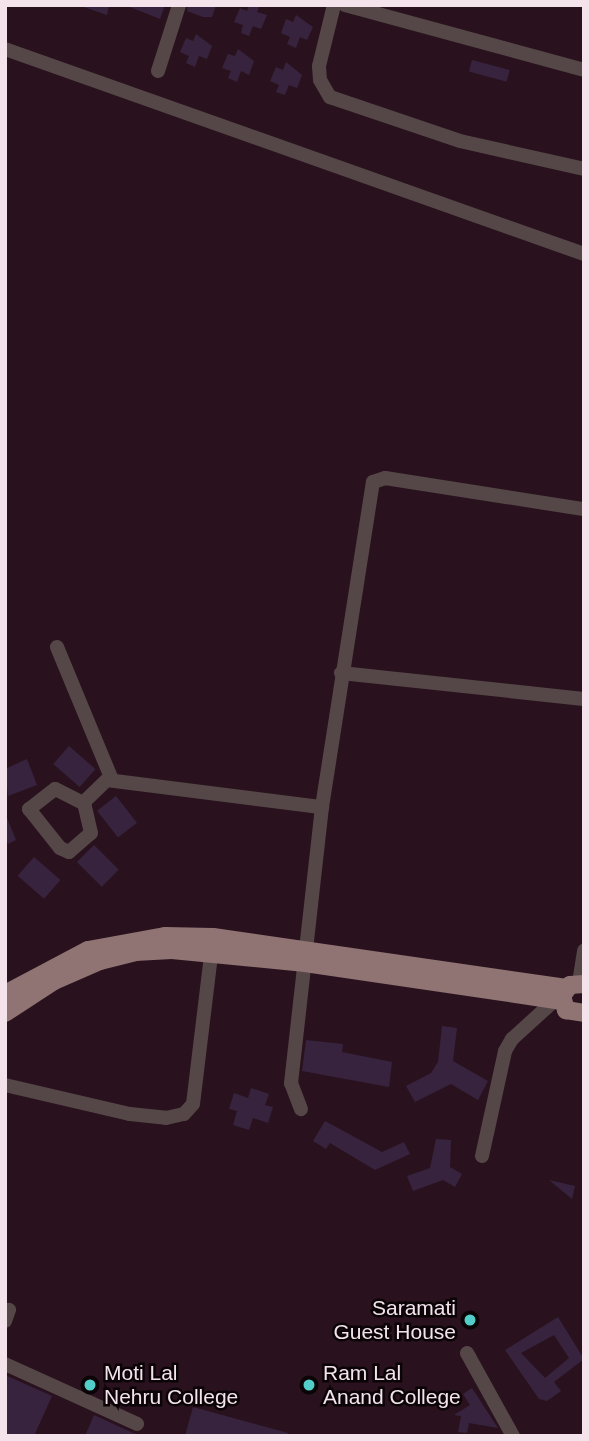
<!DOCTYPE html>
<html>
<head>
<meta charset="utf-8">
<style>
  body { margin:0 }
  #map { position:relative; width:589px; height:1441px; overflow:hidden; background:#29121e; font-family:Arial,sans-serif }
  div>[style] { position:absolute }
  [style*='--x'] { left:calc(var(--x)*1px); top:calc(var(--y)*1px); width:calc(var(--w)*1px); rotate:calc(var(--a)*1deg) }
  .building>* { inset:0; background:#37233e; transform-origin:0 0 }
  .minor>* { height:14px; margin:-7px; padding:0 7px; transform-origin:7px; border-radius:7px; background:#554747 }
  .major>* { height:18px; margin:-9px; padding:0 9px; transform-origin:9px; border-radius:9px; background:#907373 }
  .dots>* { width:19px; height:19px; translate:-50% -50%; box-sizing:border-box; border:4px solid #0b0407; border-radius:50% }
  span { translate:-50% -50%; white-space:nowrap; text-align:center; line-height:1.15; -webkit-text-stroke:5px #0b0407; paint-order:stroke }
  .poi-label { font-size:21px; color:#f4e3eb }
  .right { translate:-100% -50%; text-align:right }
  .left { translate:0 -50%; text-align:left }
  .frame { position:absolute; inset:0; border:7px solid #f4e3eb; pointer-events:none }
</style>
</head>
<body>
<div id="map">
  <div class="building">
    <div style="clip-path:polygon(78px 5px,109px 5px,107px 15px)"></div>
    <div style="clip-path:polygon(125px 5px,165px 5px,160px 19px)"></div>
    <div style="clip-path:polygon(188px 5px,216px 5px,212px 17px,203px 17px,187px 11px)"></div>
    <div style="clip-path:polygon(249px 5px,260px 5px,257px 12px,267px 15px,261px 29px,253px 26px,249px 36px,241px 33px,243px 25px,234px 22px,240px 8px,247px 11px)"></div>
    <div style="clip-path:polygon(296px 15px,313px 27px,307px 40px,300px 37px,296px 48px,287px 44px,290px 37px,281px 33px,286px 19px,293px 22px)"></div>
    <div style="clip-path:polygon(196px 34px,212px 46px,207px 59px,199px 56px,195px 67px,186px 63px,189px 56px,180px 52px,186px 38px,193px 41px)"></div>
    <div style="clip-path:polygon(238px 49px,254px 61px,249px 75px,241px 71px,237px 82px,228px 78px,231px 71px,222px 68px,228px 54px,235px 56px)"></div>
    <div style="left:472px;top:60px;width:39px;height:12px;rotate:15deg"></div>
    <div style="clip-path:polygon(286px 62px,302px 75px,297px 88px,289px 85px,285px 95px,276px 92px,279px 85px,270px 81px,276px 67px,283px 70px)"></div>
    <div style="left:69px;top:746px;width:35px;height:24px;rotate:41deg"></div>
    <div style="clip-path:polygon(27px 759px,37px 785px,8px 796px,5px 769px)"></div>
    <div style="left:116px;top:796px;width:34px;height:24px;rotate:52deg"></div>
    <div style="clip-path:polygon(5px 813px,16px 840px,8px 844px,5px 837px)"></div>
    <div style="left:94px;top:845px;width:35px;height:24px;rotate:45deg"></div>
    <div style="left:34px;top:857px;width:35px;height:25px;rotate:41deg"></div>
    <div style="clip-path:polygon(442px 1026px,457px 1028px,453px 1061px,488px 1081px,478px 1100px,451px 1084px,415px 1102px,406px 1086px,431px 1073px,438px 1062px)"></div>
    <div style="clip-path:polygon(306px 1040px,343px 1044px,342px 1052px,392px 1062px,389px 1087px,302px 1071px)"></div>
    <div style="clip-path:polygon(251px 1088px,269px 1094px,265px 1105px,273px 1107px,268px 1123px,253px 1118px,249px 1130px,233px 1125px,237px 1111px,229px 1109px,234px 1093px,248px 1098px)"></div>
    <div style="clip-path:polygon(325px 1121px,382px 1152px,404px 1142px,410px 1154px,375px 1170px,330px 1143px,326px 1149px,313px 1141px)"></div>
    <div style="clip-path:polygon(436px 1139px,451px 1140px,450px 1167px,462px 1174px,455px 1187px,443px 1180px,413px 1191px,407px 1176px,430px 1168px)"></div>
    <div style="clip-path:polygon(549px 1180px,575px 1186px,572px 1199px)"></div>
    <div style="clip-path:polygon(evenodd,558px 1317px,584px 1359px,554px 1382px,561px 1391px,547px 1401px,539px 1399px,505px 1350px,558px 1317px,554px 1335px,569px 1358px,545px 1378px,521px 1353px,554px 1335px)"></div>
    <div style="clip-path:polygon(5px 1375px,52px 1396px,34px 1436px,5px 1436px)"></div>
    <div style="clip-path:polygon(472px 1388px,494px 1422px,498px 1428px,469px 1423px,467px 1433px,458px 1432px,461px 1416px,454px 1415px,470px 1405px,463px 1394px)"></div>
    <div style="clip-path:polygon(193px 1407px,288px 1433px,288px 1436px,185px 1436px)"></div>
    <div style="clip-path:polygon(94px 1415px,133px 1433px,148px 1436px,85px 1436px)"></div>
  </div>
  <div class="minor">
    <div style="--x:334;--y:5;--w:63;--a:103.8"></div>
    <div style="--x:319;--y:66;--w:14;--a:86"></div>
    <div style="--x:320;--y:80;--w:20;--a:60"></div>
    <div style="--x:330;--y:97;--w:137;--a:18.7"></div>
    <div style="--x:460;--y:141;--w:127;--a:12.7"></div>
    <div style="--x:345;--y:5;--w:248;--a:15.2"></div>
    <div style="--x:5;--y:49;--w:614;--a:19.5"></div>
    <div style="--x:158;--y:71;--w:69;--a:-72.3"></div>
    <div style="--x:57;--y:647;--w:144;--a:67.5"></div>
    <div style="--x:341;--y:673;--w:244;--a:6.1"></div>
    <div style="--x:83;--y:803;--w:31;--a:-153"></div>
    <div style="--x:55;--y:789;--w:33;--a:142"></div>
    <div style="--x:29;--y:809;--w:50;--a:51.5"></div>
    <div style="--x:60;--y:848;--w:10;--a:24"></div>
    <div style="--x:69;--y:852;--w:29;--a:-41"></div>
    <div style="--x:91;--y:833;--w:32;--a:-103"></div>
    <div style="--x:84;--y:802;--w:32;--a:-44"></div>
    <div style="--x:107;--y:780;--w:217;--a:7.2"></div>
    <div style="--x:322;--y:807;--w:278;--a:96.4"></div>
    <div style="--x:291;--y:1083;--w:28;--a:69"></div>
    <div style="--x:322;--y:807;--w:329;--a:-81.1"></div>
    <div style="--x:373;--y:482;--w:13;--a:-18"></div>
    <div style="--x:385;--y:478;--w:201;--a:8.9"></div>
    <div style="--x:579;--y:983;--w:33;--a:-81"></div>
    <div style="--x:5;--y:1085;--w:128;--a:13.1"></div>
    <div style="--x:130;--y:1114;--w:36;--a:6"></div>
    <div style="--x:166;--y:1118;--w:18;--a:-13"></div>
    <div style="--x:184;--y:1114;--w:13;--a:-48"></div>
    <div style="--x:193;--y:1104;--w:159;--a:-83.1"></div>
    <div style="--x:482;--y:1156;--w:107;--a:-77.6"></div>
    <div style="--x:505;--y:1051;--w:14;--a:-60"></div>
    <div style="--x:512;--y:1039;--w:58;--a:-42.2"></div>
    <div style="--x:5;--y:1321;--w:12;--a:-70"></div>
    <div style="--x:467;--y:1353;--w:95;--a:61"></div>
    <div style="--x:5;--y:1364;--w:145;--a:24.4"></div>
  </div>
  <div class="major">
    <div style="--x:584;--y:984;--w:14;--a:176"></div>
    <div style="--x:570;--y:985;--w:14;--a:126"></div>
    <div style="--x:562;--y:996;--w:15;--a:74"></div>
    <div style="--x:566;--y:1010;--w:18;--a:9"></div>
    <div style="--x:5;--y:994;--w:94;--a:-27.9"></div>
    <div style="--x:88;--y:950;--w:78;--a:-10.3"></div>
    <div style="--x:165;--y:936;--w:48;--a:1.2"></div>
    <div style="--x:213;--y:937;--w:357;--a:8.2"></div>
    <div style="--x:5;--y:1013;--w:59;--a:-33.1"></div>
    <div style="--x:54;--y:981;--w:50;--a:-23.5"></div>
    <div style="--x:100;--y:961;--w:36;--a:-14"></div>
    <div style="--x:135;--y:952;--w:37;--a:-3"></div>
    <div style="--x:172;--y:950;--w:134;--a:5.6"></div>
    <div style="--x:305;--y:963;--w:260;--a:8.4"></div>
  </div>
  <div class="dots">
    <div style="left:470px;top:1320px;background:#53cdca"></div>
    <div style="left:90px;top:1385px;background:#53cdca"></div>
    <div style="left:309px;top:1385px;background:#53cdca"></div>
  </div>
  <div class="poi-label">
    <span class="right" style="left:456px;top:1320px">Saramati<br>Guest House</span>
    <span class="left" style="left:104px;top:1385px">Moti Lal<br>Nehru College</span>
    <span class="left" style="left:323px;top:1385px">Ram Lal<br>Anand College</span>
  </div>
  <div class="frame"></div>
</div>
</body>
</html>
